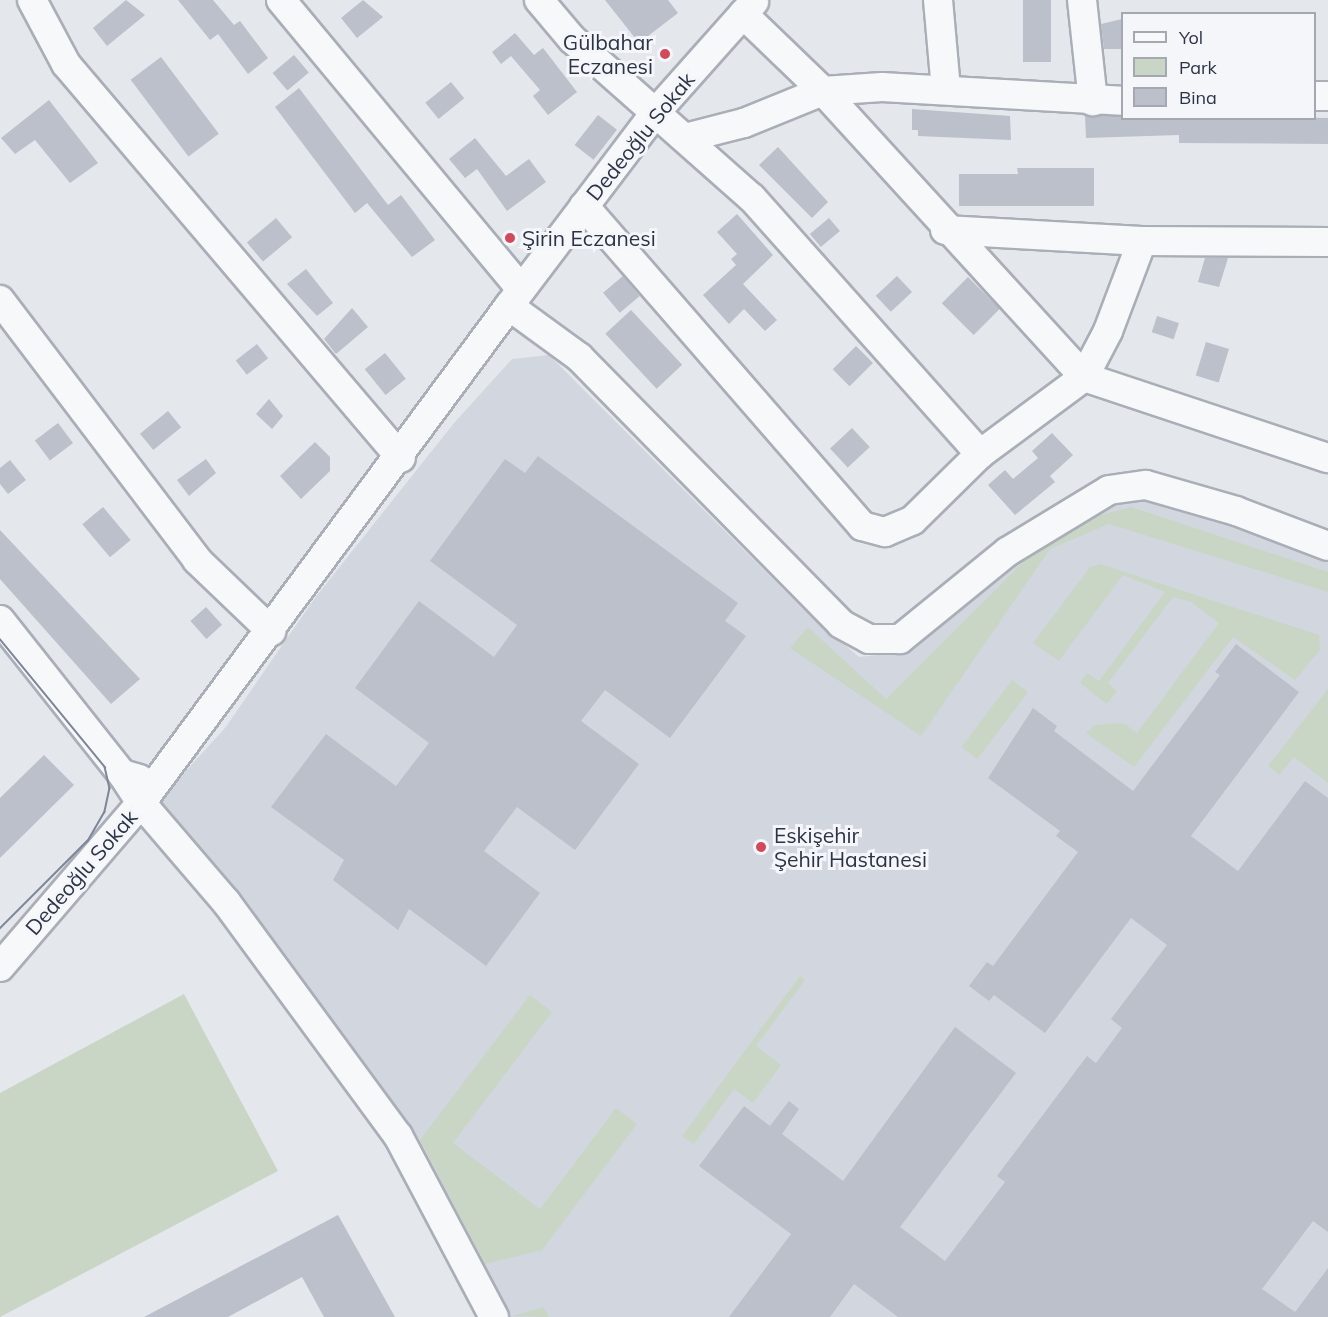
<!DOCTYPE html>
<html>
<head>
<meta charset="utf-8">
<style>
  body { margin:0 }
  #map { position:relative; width:1328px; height:1317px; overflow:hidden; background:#e4e7ec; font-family:Mulish,sans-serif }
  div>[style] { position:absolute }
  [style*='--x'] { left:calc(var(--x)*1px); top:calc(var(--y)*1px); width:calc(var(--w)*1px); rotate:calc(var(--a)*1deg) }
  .built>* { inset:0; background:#d2d6de }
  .green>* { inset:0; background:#c9d6c5; transform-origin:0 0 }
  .building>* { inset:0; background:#bbc0ca; transform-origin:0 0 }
  .roads { filter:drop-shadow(2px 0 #a9aeb7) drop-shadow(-2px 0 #a9aeb7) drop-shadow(0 2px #a9aeb7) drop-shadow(0 -2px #a9aeb7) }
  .minor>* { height:28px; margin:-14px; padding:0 14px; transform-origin:14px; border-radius:14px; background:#f7f8fa }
  .tram>* { height:1.5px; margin:-0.75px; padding:0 0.75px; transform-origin:0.75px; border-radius:0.75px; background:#7d8696 }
  .dots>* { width:16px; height:16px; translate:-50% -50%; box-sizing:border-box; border:3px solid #f4f6f9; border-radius:50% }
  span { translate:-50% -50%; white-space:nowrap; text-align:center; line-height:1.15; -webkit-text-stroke:6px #f4f6f9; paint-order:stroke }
  .poi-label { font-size:21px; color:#2b3445 }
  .right { translate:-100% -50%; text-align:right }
  .left { translate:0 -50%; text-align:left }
  .street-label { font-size:21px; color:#2b3445 }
  .legend { position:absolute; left:1121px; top:12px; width:195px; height:108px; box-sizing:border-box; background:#f4f6f9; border:2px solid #a4a8b1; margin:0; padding:8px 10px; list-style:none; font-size:18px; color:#2b3445 }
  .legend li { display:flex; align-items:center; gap:12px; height:30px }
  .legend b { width:30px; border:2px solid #a4a8b1 }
</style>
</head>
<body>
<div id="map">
  <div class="built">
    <div style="clip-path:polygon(549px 355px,805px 611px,859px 657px,905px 652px,1006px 556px,1129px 490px,1328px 558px,1328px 1317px,501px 1317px,409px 1131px,234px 888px,155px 805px,225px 728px,315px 598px,454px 423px,512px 359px)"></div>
  </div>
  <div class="green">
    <div style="clip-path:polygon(1131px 507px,1328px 572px,1328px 592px,1109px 524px,1050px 549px,921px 736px,790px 648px,808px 627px,886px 699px,1033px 552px,1097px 516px)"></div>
    <div style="clip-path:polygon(1100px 564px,1319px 635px,1320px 650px,1295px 680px,1233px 637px,1134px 767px,1086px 733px,1095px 725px,1123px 723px,1137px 733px,1219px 623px,1191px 602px,1173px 597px,1108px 683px,1117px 691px,1107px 704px,1080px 683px,1087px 673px,1099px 681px,1165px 592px,1123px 575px,1059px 661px,1033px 643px,1090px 567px)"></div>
    <div style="left:1012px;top:680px;width:20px;height:84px;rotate:37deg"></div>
    <div style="clip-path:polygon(1328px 689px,1328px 783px,1294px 757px,1279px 775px,1268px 766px)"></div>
    <div style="clip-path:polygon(800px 976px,805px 980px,756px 1046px,781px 1065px,753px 1103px,734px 1089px,694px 1144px,682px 1136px)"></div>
    <div style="clip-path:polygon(184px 994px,278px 1171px,0 1317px,0 1093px)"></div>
    <div style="clip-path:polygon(530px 995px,552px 1012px,453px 1143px,540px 1209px,616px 1108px,637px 1124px,542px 1250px,485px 1264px,420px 1140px)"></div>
    <div style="clip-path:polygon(543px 1307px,549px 1317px,512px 1316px)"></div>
  </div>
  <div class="building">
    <div style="clip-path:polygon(126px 0,145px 15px,107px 46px,93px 28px)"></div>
    <div style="clip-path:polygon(178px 0,213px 0,234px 25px,240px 21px,268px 58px,248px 74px,218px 34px,210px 40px)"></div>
    <div style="clip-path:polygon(363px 0,383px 17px,357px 38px,341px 18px)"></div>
    <div style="clip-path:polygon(605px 0,668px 0,678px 13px,639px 43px)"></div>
    <div style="left:1023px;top:0;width:28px;height:62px"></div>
    <div style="clip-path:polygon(1122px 19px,1122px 49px,1104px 49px,1101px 24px)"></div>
    <div style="clip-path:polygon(515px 33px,534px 55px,543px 48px,577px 92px,548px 115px,533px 96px,540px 90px,511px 56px,501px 64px,492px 52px)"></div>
    <div style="left:294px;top:55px;width:23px;height:28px;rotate:50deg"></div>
    <div style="left:161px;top:57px;width:96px;height:38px;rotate:53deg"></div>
    <div style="left:451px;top:82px;width:21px;height:33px;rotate:51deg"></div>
    <div style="clip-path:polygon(299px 88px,388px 205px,401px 195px,435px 240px,412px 257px,367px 203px,355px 213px,275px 107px)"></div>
    <div style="clip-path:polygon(49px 100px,98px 163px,70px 183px,35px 140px,15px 154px,1px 138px)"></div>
    <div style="clip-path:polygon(912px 109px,1010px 116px,1011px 140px,918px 136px,918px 130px,912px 130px)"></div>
    <div style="left:598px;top:115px;width:24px;height:38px;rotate:38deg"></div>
    <div style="clip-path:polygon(1085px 115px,1328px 118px,1328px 144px,1179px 143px,1179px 135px,1086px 138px)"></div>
    <div style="clip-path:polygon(475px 138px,506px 176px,529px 159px,546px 182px,507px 211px,477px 169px,465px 178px,449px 159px)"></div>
    <div style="clip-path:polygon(778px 147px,828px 202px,812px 218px,759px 165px)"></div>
    <div style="clip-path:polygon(1017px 168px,1094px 168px,1094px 206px,959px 206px,959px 174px,1018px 174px)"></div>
    <div style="clip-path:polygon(737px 214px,773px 255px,743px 284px,777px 320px,765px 331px,744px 309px,729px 324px,703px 295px,736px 265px,731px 259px,737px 254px,717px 232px)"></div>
    <div style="left:276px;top:218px;width:25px;height:38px;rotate:50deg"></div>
    <div style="left:829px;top:218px;width:17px;height:25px;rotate:50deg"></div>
    <div style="clip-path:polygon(1205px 258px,1228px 258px,1219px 287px,1198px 282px)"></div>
    <div style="clip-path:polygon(306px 269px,333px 303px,317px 316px,287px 284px)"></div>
    <div style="left:623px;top:276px;width:26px;height:26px;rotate:50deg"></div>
    <div style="left:897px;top:276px;width:22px;height:29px;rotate:47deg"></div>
    <div style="left:968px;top:277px;width:45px;height:37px;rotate:45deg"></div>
    <div style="clip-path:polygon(352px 308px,368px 327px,336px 354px,324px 339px)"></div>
    <div style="left:631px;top:310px;width:75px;height:35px;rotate:47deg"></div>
    <div style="left:1157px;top:316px;width:23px;height:17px;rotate:18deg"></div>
    <div style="left:1206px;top:342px;width:24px;height:35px;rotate:17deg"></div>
    <div style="left:257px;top:344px;width:18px;height:27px;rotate:52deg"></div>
    <div style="left:856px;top:346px;width:24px;height:33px;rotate:45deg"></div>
    <div style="left:385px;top:353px;width:33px;height:26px;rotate:51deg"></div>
    <div style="clip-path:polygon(269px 399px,283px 416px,272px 429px,256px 414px)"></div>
    <div style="left:168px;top:411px;width:21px;height:36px;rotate:51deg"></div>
    <div style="left:58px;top:423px;width:25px;height:29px;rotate:53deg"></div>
    <div style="left:852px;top:428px;width:26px;height:30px;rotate:47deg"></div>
    <div style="clip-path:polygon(1052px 433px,1073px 455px,1050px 476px,1055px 482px,1015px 515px,988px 485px,1005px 470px,1013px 479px,1038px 458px,1032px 451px)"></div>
    <div style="clip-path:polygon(315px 442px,330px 457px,330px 471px,301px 499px,280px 476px)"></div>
    <div style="clip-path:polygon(538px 456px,738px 603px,725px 621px,746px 636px,670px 738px,605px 690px,581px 721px,639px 764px,575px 850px,517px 807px,484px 851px,540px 893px,486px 966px,409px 909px,398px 930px,333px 880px,344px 860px,271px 807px,326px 734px,396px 786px,429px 743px,355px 688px,419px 601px,494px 657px,517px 625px,430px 561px,505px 459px,525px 473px)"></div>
    <div style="clip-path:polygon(206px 459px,216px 473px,189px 496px,177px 480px)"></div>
    <div style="clip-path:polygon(10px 460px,26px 480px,8px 494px,0 484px,0 468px)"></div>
    <div style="left:103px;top:507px;width:43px;height:27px;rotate:50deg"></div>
    <div style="clip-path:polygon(0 530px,140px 679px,111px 704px,0 579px)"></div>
    <div style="left:206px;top:607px;width:24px;height:21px;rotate:48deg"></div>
    <div style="clip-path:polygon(1236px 644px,1299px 692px,1191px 836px,1238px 871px,1305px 781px,1328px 798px,1328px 1232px,1313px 1221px,1262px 1289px,1295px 1312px,1328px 1268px,1328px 1317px,898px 1317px,854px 1284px,830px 1317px,729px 1317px,791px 1234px,699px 1166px,744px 1106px,770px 1126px,789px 1101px,799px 1109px,782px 1134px,843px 1181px,955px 1027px,1016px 1073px,900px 1227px,945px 1261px,1005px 1182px,997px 1176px,1087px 1056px,1096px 1063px,1122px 1028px,1111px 1019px,1167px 945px,1131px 918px,1045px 1033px,994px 995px,989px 1001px,969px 986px,987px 962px,993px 966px,1078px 852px,1056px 836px,1060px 831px,988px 778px,1033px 708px,1057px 726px,1054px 731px,1133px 791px,1220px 675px,1215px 672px)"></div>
    <div style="clip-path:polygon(44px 755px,74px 785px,0 858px,0 798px)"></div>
    <div style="clip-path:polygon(338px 1215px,395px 1317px,324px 1317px,302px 1277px,228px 1317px,144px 1317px)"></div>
  </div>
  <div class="roads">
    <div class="minor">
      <div style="--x:32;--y:0;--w:72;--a:62"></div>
      <div style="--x:66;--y:64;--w:517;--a:49.63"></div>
      <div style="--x:281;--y:0;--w:376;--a:50.3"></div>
      <div style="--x:539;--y:0;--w:51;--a:49.8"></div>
      <div style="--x:572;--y:39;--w:240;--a:41.5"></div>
      <div style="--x:752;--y:198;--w:343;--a:48.3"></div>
      <div style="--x:980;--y:454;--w:129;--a:-36.5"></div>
      <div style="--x:1084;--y:377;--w:257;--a:18.4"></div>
      <div style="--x:938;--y:0;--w:90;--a:84.9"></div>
      <div style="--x:1082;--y:0;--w:102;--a:83.8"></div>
      <div style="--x:743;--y:14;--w:111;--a:43.9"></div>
      <div style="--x:823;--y:91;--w:59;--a:-3.9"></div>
      <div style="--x:882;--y:87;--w:240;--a:3.3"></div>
      <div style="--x:1314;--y:96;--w:14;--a:0"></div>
      <div style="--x:685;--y:138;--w:61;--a:-14.3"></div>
      <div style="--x:744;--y:123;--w:85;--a:-22.1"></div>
      <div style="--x:823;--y:91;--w:387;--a:47.6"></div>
      <div style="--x:1084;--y:377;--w:52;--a:-62.4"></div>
      <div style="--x:1108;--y:331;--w:96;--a:-69.3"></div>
      <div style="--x:584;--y:206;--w:424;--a:49"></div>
      <div style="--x:862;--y:526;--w:24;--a:15"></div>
      <div style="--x:885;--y:532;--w:30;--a:-23"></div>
      <div style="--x:913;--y:520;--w:94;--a:-44.6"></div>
      <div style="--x:945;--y:230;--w:197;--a:3.2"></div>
      <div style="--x:1142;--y:241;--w:186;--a:0.3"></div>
      <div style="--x:0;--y:300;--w:326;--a:52.8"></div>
      <div style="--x:197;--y:560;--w:103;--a:43.8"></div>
      <div style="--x:509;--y:306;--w:242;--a:-52.9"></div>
      <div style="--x:655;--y:113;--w:149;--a:-48.3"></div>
      <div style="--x:0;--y:620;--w:196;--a:51.6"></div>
      <div style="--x:122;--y:774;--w:18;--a:16"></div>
      <div style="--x:0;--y:967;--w:216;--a:-49.3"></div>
      <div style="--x:141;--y:803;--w:35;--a:-123"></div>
      <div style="--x:494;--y:1317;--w:205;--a:-117.9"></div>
      <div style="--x:398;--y:1136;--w:290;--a:-126.3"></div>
      <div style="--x:226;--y:902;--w:130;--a:-130.6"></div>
      <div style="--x:141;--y:803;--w:618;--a:-53.48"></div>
      <div style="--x:509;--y:306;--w:87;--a:36.1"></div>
      <div style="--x:579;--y:357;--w:374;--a:45.5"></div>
      <div style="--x:841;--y:624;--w:32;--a:28"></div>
      <div style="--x:869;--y:639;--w:31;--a:0"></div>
      <div style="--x:900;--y:639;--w:138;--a:-39.1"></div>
      <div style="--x:1007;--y:552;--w:119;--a:-31.3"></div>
      <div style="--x:1109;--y:490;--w:37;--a:-8"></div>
      <div style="--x:1146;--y:485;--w:94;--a:16.1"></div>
      <div style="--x:1236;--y:511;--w:98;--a:20.8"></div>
    </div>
  </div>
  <div class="tram">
    <div style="--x:0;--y:639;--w:166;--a:50.6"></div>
    <div style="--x:105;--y:767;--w:22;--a:77"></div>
    <div style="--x:110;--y:788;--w:25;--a:102"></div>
    <div style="--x:105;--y:812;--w:34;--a:120"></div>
    <div style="--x:88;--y:841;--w:124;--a:135"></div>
  </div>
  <div class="dots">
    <div style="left:665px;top:54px;background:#d1495b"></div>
    <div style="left:510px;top:238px;background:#d1495b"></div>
    <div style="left:761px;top:847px;background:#d1495b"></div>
  </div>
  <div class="poi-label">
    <span class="right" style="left:653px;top:54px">Gülbahar<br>Eczanesi</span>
    <span class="left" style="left:522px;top:238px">Şirin Eczanesi</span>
    <span class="left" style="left:774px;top:847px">Eskişehir<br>Şehir Hastanesi</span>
  </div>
  <div class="street-label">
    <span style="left:640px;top:136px;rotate:-51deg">Dedeoğlu Sokak</span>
    <span style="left:81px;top:872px;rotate:-49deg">Dedeoğlu Sokak</span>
  </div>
  <ul class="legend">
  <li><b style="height:8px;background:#f7f8fa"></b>Yol</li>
  <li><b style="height:16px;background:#c9d6c5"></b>Park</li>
  <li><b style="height:16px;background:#bbc0ca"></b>Bina</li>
  </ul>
</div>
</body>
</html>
